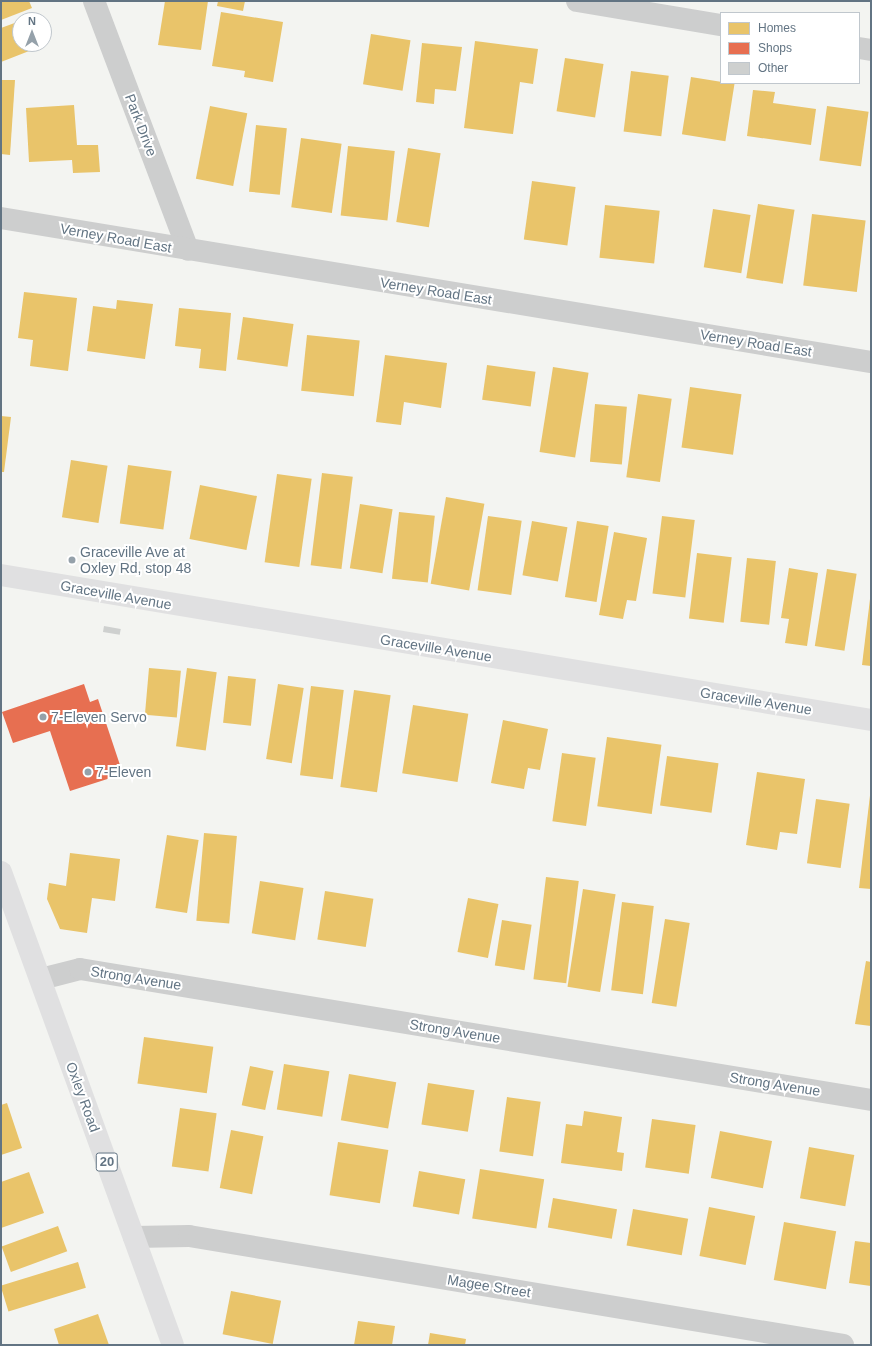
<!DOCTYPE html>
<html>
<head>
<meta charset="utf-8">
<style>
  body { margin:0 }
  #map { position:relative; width:872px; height:1346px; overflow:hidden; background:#f3f4f1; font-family:Arial,sans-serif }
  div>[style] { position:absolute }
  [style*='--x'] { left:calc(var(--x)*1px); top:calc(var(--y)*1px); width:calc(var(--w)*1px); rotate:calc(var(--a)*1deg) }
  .homes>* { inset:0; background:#e9c46a; transform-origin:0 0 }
  .shops>* { inset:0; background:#e76f51 }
  .building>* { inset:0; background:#ced0cf; transform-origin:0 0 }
  .minor>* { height:22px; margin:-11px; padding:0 11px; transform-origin:11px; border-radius:11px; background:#cdcece }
  .major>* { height:22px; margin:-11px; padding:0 11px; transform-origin:11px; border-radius:11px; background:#e0e0e1 }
  .dots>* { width:11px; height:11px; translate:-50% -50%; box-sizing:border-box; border:2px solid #fff; border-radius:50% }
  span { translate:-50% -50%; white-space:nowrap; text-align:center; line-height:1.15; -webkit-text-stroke:4px #fff; paint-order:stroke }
  .shield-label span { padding:1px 3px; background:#fff; border:1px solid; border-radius:3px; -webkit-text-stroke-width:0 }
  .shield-label { font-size:13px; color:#627483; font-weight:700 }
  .street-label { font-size:14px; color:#627483 }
  .poi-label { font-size:14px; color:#627483 }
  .left { translate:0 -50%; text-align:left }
  .frame { position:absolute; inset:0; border:2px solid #627483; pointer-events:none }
  .legend { position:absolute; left:720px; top:12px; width:140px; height:72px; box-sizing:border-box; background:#fff; border:1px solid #c0c7cd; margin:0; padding:5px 7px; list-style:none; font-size:12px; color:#627483 }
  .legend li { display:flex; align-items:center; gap:8px; height:20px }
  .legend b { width:20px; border:1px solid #c0c7cd }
  .north { position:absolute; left:12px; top:12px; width:40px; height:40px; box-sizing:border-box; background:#fff; border:1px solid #c0c7cd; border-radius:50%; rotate:0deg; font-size:11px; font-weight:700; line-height:16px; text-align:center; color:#627483 }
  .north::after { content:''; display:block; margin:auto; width:14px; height:18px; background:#95a1aa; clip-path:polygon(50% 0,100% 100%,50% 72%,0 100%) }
</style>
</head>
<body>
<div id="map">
  <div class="homes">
    <div style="clip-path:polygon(1px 1px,29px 1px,32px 8px,1px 20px)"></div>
    <div style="clip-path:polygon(165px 1px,208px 1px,201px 50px,158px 45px)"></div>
    <div style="clip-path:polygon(218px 1px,245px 1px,243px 11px,217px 6px)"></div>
    <div style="clip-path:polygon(221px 12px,283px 22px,273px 82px,244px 77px,245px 71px,212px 66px)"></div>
    <div style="clip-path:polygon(20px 21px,20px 44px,44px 44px,44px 40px,47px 44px,1px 62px,1px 28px)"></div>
    <div style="left:371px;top:34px;width:40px;height:51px;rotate:9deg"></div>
    <div style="clip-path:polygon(475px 41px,538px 49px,533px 84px,520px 82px,513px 134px,464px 128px)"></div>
    <div style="clip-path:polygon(422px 43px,462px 47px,456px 91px,435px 89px,434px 104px,416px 102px)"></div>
    <div style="left:565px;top:58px;width:39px;height:54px;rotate:9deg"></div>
    <div style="left:631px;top:71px;width:38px;height:61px;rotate:7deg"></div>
    <div style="left:691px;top:77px;width:44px;height:58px;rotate:9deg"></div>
    <div style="clip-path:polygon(1px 80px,15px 80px,10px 155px,1px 154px)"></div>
    <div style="clip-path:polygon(753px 90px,775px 92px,773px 103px,816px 109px,811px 145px,747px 136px)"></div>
    <div style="clip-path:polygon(74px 105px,77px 145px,98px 145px,100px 172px,73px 173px,72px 160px,29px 162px,26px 108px)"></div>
    <div style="left:210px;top:106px;width:38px;height:74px;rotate:11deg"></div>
    <div style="left:827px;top:106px;width:42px;height:55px;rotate:8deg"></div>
    <div style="left:256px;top:125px;width:31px;height:67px;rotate:6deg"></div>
    <div style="left:301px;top:138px;width:41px;height:70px;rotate:8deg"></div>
    <div style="left:348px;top:146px;width:47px;height:70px;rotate:6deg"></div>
    <div style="left:408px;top:148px;width:33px;height:75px;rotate:9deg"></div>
    <div style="left:532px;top:181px;width:44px;height:59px;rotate:8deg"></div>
    <div style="left:758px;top:204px;width:37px;height:75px;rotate:9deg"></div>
    <div style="left:605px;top:205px;width:55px;height:53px;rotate:6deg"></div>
    <div style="left:713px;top:209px;width:38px;height:59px;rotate:9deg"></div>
    <div style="left:812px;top:214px;width:54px;height:72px;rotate:7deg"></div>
    <div style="clip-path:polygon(24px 292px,77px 298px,68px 371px,30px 366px,33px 340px,18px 338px)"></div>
    <div style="clip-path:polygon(117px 300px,153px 304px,145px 359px,87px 351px,93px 306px,116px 309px)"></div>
    <div style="clip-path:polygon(179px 308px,231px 313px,226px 371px,199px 368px,201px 349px,175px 346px)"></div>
    <div style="left:243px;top:317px;width:51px;height:43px;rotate:8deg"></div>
    <div style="left:307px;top:335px;width:53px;height:56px;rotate:6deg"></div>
    <div style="clip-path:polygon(385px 355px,447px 363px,441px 408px,404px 402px,401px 425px,376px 422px)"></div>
    <div style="left:487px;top:365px;width:49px;height:35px;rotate:8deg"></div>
    <div style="left:553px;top:367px;width:36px;height:86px;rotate:9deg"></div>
    <div style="left:690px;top:387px;width:52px;height:61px;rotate:8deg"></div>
    <div style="left:638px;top:394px;width:34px;height:84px;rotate:8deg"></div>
    <div style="left:595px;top:404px;width:32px;height:58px;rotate:5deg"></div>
    <div style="clip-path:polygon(1px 416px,11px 417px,4px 472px,1px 472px)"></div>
    <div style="left:71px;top:460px;width:37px;height:58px;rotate:9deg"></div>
    <div style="left:128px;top:465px;width:44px;height:59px;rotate:8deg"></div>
    <div style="left:322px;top:473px;width:31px;height:93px;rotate:7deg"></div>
    <div style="left:277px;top:474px;width:35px;height:89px;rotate:8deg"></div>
    <div style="left:200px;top:485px;width:58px;height:55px;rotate:11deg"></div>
    <div style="left:446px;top:497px;width:39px;height:88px;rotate:10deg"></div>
    <div style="left:360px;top:504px;width:33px;height:65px;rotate:9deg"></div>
    <div style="left:399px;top:512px;width:36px;height:67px;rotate:6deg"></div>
    <div style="left:488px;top:516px;width:34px;height:75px;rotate:8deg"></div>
    <div style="left:662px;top:516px;width:33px;height:78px;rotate:7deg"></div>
    <div style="left:532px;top:521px;width:36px;height:55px;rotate:10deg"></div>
    <div style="left:577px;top:521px;width:32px;height:77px;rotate:9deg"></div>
    <div style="clip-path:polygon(614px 532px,647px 538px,636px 601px,627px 600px,623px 619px,599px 615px)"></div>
    <div style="left:697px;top:553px;width:35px;height:66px;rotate:7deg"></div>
    <div style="left:747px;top:558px;width:29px;height:64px;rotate:6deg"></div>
    <div style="clip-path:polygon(789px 568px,818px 573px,807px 646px,785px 643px,789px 619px,781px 618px)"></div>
    <div style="left:827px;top:569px;width:30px;height:78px;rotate:9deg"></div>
    <div style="clip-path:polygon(870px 599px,871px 599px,871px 666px,862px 665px)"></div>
    <div style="left:149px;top:668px;width:32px;height:47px;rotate:5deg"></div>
    <div style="left:187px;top:668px;width:30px;height:79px;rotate:8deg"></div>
    <div style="left:228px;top:676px;width:28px;height:47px;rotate:6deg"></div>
    <div style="left:278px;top:684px;width:26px;height:76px;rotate:9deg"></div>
    <div style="left:311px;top:686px;width:33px;height:90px;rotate:7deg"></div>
    <div style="left:354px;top:690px;width:37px;height:98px;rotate:8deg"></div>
    <div style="left:413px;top:705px;width:56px;height:69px;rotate:9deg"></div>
    <div style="clip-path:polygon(503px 720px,548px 729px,540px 770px,528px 768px,524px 789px,491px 783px)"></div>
    <div style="left:607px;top:737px;width:55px;height:70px;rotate:8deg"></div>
    <div style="left:562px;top:753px;width:34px;height:69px;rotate:8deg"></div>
    <div style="left:667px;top:756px;width:52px;height:50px;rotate:8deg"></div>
    <div style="clip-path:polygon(757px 772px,805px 779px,797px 834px,780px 832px,777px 850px,746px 845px)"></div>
    <div style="clip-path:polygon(871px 787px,871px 889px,859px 888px)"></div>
    <div style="left:816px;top:799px;width:34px;height:65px;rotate:8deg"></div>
    <div style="left:204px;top:833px;width:33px;height:88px;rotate:5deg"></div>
    <div style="left:167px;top:835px;width:32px;height:74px;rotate:9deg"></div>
    <div style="clip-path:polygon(70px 853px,120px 859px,115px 901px,92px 898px,87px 933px,60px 929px,47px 899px,49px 883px,66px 886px)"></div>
    <div style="left:546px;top:877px;width:33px;height:103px;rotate:7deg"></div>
    <div style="left:260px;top:881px;width:44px;height:53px;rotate:9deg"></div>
    <div style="left:583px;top:889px;width:33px;height:99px;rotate:9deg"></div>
    <div style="left:325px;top:891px;width:49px;height:49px;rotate:9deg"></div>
    <div style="left:468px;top:898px;width:31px;height:55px;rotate:11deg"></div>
    <div style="left:622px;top:902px;width:32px;height:89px;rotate:7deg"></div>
    <div style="left:665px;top:919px;width:25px;height:85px;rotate:9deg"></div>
    <div style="left:502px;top:920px;width:30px;height:46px;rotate:9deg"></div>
    <div style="clip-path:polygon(866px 961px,871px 962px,871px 1026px,855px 1024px)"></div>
    <div style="left:144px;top:1037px;width:70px;height:47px;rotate:8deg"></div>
    <div style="left:284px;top:1064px;width:46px;height:46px;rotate:9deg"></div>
    <div style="left:250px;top:1066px;width:24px;height:40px;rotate:12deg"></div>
    <div style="left:349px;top:1074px;width:48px;height:47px;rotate:10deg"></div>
    <div style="left:428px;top:1083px;width:47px;height:42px;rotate:9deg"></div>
    <div style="left:507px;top:1097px;width:34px;height:55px;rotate:8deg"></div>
    <div style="clip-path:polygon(7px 1103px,22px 1148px,1px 1155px,1px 1105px)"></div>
    <div style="left:180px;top:1108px;width:37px;height:59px;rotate:8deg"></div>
    <div style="clip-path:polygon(584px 1111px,622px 1117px,617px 1152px,624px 1153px,622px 1171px,561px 1163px,566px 1124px,582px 1126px)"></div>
    <div style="left:652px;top:1119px;width:44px;height:49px;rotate:8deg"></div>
    <div style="left:231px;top:1130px;width:33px;height:59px;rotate:11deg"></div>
    <div style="left:720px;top:1131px;width:53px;height:48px;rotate:11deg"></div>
    <div style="left:338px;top:1142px;width:51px;height:54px;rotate:9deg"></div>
    <div style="left:809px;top:1147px;width:46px;height:52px;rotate:10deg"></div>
    <div style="left:480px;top:1169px;width:65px;height:50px;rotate:9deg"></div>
    <div style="left:419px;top:1171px;width:47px;height:36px;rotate:10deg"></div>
    <div style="clip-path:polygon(29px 1172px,44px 1213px,1px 1228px,1px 1182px)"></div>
    <div style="left:553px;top:1198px;width:65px;height:30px;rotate:10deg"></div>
    <div style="left:709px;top:1207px;width:47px;height:50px;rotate:11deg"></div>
    <div style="left:633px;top:1209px;width:56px;height:37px;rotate:10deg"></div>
    <div style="left:784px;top:1222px;width:53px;height:59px;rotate:10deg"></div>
    <div style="left:58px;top:1226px;width:27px;height:60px;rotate:70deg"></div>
    <div style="clip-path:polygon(855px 1241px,871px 1243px,871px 1286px,849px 1283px)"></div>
    <div style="left:78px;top:1262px;width:27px;height:81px;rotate:73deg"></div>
    <div style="left:231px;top:1291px;width:51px;height:44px;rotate:11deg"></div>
    <div style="clip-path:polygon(98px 1314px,109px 1345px,59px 1345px,54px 1329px)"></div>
    <div style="clip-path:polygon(358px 1321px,395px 1326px,392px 1345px,354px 1345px)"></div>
    <div style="clip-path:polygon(430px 1333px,466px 1339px,465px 1345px,428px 1345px)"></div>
  </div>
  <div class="shops">
    <div style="clip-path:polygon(84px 684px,90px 702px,98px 699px,123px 774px,70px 791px,50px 731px,13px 743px,2px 712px)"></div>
  </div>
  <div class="building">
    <div style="left:104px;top:626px;width:17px;height:6px;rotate:10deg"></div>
  </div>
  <div class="minor">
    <div style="--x:94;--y:1;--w:266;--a:69.3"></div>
    <div style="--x:577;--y:1;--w:146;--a:9.5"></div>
    <div style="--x:859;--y:48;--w:12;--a:9"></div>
    <div style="--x:1;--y:218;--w:882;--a:9.4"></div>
    <div style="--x:41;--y:979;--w:40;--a:-14.4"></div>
    <div style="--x:80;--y:969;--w:802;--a:9.4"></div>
    <div style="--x:134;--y:1237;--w:55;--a:-1"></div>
    <div style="--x:189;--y:1236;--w:663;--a:9.46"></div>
  </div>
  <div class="major">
    <div style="--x:1;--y:575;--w:882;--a:9.46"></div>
    <div style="--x:1;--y:872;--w:503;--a:70.02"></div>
  </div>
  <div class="dots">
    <div style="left:72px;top:560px;background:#95a1aa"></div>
    <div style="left:43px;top:717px;background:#95a1aa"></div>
    <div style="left:88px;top:772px;background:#95a1aa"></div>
  </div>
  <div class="shield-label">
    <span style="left:107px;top:1162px">20</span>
  </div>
  <div class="street-label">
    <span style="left:141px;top:125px;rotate:69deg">Park Drive</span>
    <span style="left:116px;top:238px;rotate:10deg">Verney Road East</span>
    <span style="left:436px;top:291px;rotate:9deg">Verney Road East</span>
    <span style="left:756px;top:343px;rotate:9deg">Verney Road East</span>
    <span style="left:116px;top:595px;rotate:10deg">Graceville Avenue</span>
    <span style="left:436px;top:648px;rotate:9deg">Graceville Avenue</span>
    <span style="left:756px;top:701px;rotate:9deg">Graceville Avenue</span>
    <span style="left:136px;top:978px;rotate:9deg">Strong Avenue</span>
    <span style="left:455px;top:1031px;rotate:9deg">Strong Avenue</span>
    <span style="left:775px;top:1084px;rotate:9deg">Strong Avenue</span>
    <span style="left:83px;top:1097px;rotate:70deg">Oxley Road</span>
    <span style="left:489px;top:1286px;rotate:9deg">Magee Street</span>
  </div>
  <div class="poi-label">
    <span class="left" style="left:80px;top:560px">Graceville Ave at<br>Oxley Rd, stop 48</span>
    <span class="left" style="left:51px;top:717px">7-Eleven Servo</span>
    <span class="left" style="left:96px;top:772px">7-Eleven</span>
  </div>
  <div class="frame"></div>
  <ul class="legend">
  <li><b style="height:11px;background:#e9c46a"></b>Homes</li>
  <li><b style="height:11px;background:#e76f51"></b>Shops</li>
  <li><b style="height:11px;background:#ced0cf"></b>Other</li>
  </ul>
  <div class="north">N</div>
</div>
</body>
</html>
